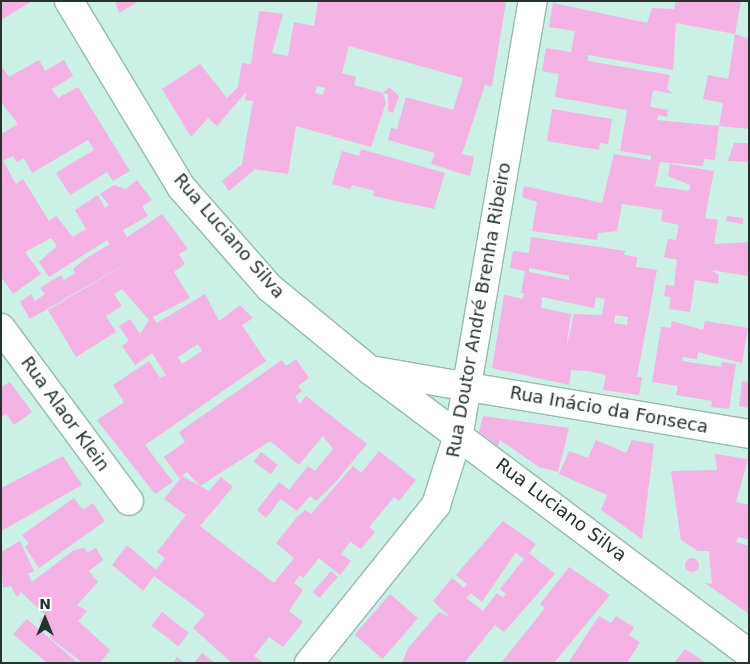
<!DOCTYPE html>
<html>
<head>
<meta charset="utf-8">
<style>
  body { margin:0 }
  #map { position:relative; width:750px; height:664px; overflow:hidden; background:#cbf0e5; font-family:"DejaVu Sans",sans-serif }
  div>[style] { position:absolute }
  [style*='--x'] { left:calc(var(--x)*1px); top:calc(var(--y)*1px); width:calc(var(--w)*1px); rotate:calc(var(--a)*1deg) }
  .building>* { inset:0; background:#f4b2e5; transform-origin:0 0 }
  .round { border-radius:50% }
  .roads { filter:drop-shadow(1px 0 #97bab0) drop-shadow(-1px 0 #97bab0) drop-shadow(0 1px #97bab0) drop-shadow(0 -1px #97bab0) }
  .minor>* { height:28px; margin:-14px; padding:0 14px; transform-origin:14px; border-radius:14px; background:#fff }
  .tertiary>* { height:28px; margin:-14px; padding:0 14px; transform-origin:14px; border-radius:14px; background:#fff }
  span { translate:-50% -50%; white-space:nowrap; text-align:center; line-height:1.15; -webkit-text-stroke:4px #fff; paint-order:stroke }
  .street-label { font-size:18px; color:#25332f }
  .frame { position:absolute; inset:0; border:2px solid #25332f; pointer-events:none }
  .north { position:absolute; left:20px; top:594px; width:50px; height:50px; -webkit-text-stroke:4px #fff; paint-order:stroke; rotate:0deg; font-size:14px; font-weight:700; line-height:20px; text-align:center; color:#25332f }
  .north::after { content:''; display:block; margin:auto; width:18px; height:22px; background:#25332f; clip-path:polygon(50% 0,100% 100%,50% 72%,0 100%) }
</style>
</head>
<body>
<div id="map">
  <div class="building">
    <div style="clip-path:polygon(1px 1px,32px 1px,1px 20px)"></div>
    <div style="clip-path:polygon(115px 1px,139px 1px,119px 13px)"></div>
    <div style="clip-path:polygon(evenodd,318px 1px,506px 2px,492px 86px,485px 85px,462px 154px,474px 157px,470px 176px,431px 164px,435px 153px,388px 140px,391px 128px,397px 129px,406px 97px,453px 110px,463px 78px,349px 46px,342px 73px,356px 77px,354px 85px,383px 93px,386px 103px,371px 147px,296px 126px,288px 174px,255px 169px,229px 191px,222px 181px,242px 164px,253px 101px,245px 100px,246px 92px,217px 126px,208px 118px,191px 137px,162px 89px,200px 64px,227px 98px,238px 87px,242px 63px,251px 64px,259px 11px,283px 14px,272px 53px,288px 56px,294px 22px,314px 26px,318px 1px,317px 86px,325px 88px,323px 95px,315px 93px,317px 86px)"></div>
    <div style="clip-path:polygon(676px 1px,741px 1px,735px 34px,676px 23px,673px 70px,588px 55px,588px 61px,670px 75px,667px 89px,673px 94px,653px 90px,650px 107px,668px 110px,667px 117px,658px 115px,657px 120px,719px 126px,715px 160px,704px 159px,703px 166px,660px 162px,655px 186px,689px 191px,690px 185px,668px 176px,670px 164px,714px 171px,705px 218px,718px 220px,714px 244px,749px 242px,749px 276px,711px 270px,719px 275px,718px 284px,695px 280px,690px 312px,669px 309px,671px 297px,664px 296px,666px 285px,674px 286px,677px 260px,664px 257px,668px 239px,676px 240px,679px 225px,661px 221px,663px 210px,622px 204px,617px 231px,598px 233px,597px 240px,532px 231px,537px 202px,522px 197px,524px 186px,602px 203px,614px 154px,651px 160px,651px 156px,620px 151px,627px 110px,555px 97px,559px 74px,542px 71px,546px 48px,571px 52px,575px 31px,549px 27px,553px 3px,647px 23px,652px 8px,674px 9px)"></div>
    <div style="clip-path:polygon(735px 34px,749px 39px,749px 129px,719px 126px,723px 103px,703px 99px,708px 75px,728px 79px)"></div>
    <div style="clip-path:polygon(evenodd,39px 60px,45px 71px,64px 60px,73px 76px,52px 89px,58px 98px,78px 87px,130px 171px,113px 181px,107px 172px,70px 195px,56px 173px,94px 150px,88px 140px,32px 173px,24px 158px,17px 162px,13px 156px,3px 161px,16px 184px,23px 179px,49px 221px,56px 216px,73px 237px,86px 229px,75px 210px,98px 195px,105px 208px,109px 205px,100px 194px,114px 185px,126px 189px,137px 180px,152px 200px,142px 206px,148px 216px,123px 230px,127px 237px,162px 214px,188px 249px,179px 254px,185px 264px,174px 272px,190px 298px,153px 317px,157px 323px,205px 294px,219px 321px,240px 305px,253px 318px,242px 325px,266px 361px,145px 445px,173px 482px,155px 494px,97px 420px,124px 402px,113px 385px,149px 361px,160px 378px,166px 375px,152px 353px,135px 365px,122px 346px,129px 341px,119px 326px,130px 319px,140px 334px,149px 320px,122px 289px,114px 294px,122px 306px,106px 316px,116px 332px,76px 357px,48px 310px,148px 251px,30px 319px,20px 302px,31px 294px,35px 301px,45px 294px,40px 288px,61px 275px,64px 280px,75px 273px,73px 269px,85px 259px,110px 244px,107px 240px,49px 277px,39px 262px,57px 246px,51px 238px,25px 252px,41px 274px,13px 294px,1px 277px,1px 134px,18px 124px,1px 102px,1px 65px,9px 77px,39px 60px,198px 344px,202px 351px,182px 364px,178px 357px,198px 344px)"></div>
    <div style="clip-path:polygon(389px 87px,399px 96px,393px 113px,388px 111px,388px 94px,383px 93px)"></div>
    <div style="clip-path:polygon(552px 109px,612px 119px,608px 144px,600px 143px,599px 150px,547px 141px)"></div>
    <div style="clip-path:polygon(734px 143px,749px 143px,749px 162px,728px 161px)"></div>
    <div style="clip-path:polygon(361px 149px,445px 173px,434px 209px,373px 196px,375px 191px,352px 185px,350px 189px,332px 184px,342px 151px,359px 156px)"></div>
    <div style="clip-path:polygon(727px 216px,743px 218px,743px 224px,726px 221px)"></div>
    <div style="clip-path:polygon(evenodd,531px 237px,625px 251px,624px 255px,637px 257px,636px 267px,657px 270px,637px 377px,642px 377px,639px 395px,603px 390px,606px 375px,588px 371px,571px 370px,569px 385px,492px 368px,504px 295px,523px 299px,524px 293px,521px 293px,525px 271px,510px 268px,513px 251px,529px 253px,531px 237px,529px 268px,569px 276px,569px 280px,529px 272px,529px 268px,531px 237px,542px 297px,594px 308px,596px 297px,605px 299px,602px 315px,574px 314px,566px 349px,571px 314px,541px 308px,542px 297px,531px 237px,615px 315px,628px 317px,627px 325px,614px 323px,615px 315px)"></div>
    <div style="clip-path:polygon(672px 321px,703px 330px,705px 321px,748px 328px,742px 363px,698px 352px,697px 359px,683px 357px,682px 361px,721px 367px,722px 362px,736px 364px,729px 409px,711px 407px,712px 401px,676px 395px,678px 386px,652px 382px,661px 327px,671px 328px)"></div>
    <div style="clip-path:polygon(296px 359px,309px 378px,298px 386px,302px 391px,295px 396px,300px 404px,306px 396px,367px 444px,334px 484px,316px 501px,310px 496px,297px 511px,281px 499px,266px 518px,257px 510px,279px 482px,289px 490px,308px 466px,315px 471px,333px 449px,323px 436px,299px 465px,270px 441px,200px 486px,187px 472px,179px 478px,164px 457px,185px 442px,179px 432px,282px 360px,286px 366px)"></div>
    <div style="clip-path:polygon(742px 381px,749px 382px,749px 408px,739px 406px)"></div>
    <div style="clip-path:polygon(10px 382px,32px 412px,14px 425px,6px 414px,1px 417px,1px 387px)"></div>
    <div style="clip-path:polygon(483px 416px,569px 428px,558px 472px,539px 467px,500px 440px,498px 446px,479px 432px)"></div>
    <div style="clip-path:polygon(596px 440px,626px 453px,632px 440px,654px 444px,642px 539px,601px 510px,607px 495px,559px 474px,569px 451px,588px 458px)"></div>
    <div style="clip-path:polygon(379px 451px,416px 480px,399px 501px,394px 497px,369px 527px,375px 532px,361px 549px,339px 534px,350px 542px,341px 554px,351px 561px,340px 575px,319px 558px,303px 578px,300px 575px,294px 583px,303px 590px,289px 611px,303px 622px,283px 647px,269px 637px,254px 656px,264px 663px,232px 663px,193px 628px,205px 614px,154px 576px,143px 591px,112px 565px,127px 545px,156px 570px,165px 558px,157px 552px,186px 515px,164px 499px,182px 476px,209px 491px,221px 477px,233px 487px,200px 526px,274px 583px,294px 558px,276px 543px,297px 517px,305px 510px,311px 514px,353px 466px,361px 473px)"></div>
    <div style="left:261px;top:452px;width:21px;height:12px;rotate:37deg"></div>
    <div style="clip-path:polygon(715px 454px,748px 459px,736px 502px,749px 505px,749px 540px,738px 537px,736px 542px,749px 546px,749px 614px,705px 583px,712px 584px,709px 551px,698px 551px,681px 540px,671px 471px,717px 470px)"></div>
    <div style="clip-path:polygon(63px 456px,82px 485px,1px 531px,1px 488px)"></div>
    <div style="clip-path:polygon(74px 498px,83px 510px,93px 503px,105px 521px,39px 568px,25px 547px,29px 544px,22px 535px)"></div>
    <div style="clip-path:polygon(evenodd,503px 521px,536px 544px,529px 553px,555px 574px,504px 632px,495px 625px,464px 663px,402px 663px,408px 648px,439px 612px,450px 617px,433px 601px,452px 578px,464px 588px,467px 584px,456px 575px,503px 521px,516px 552px,524px 559px,500px 589px,506px 594px,503px 598px,497px 593px,483px 611px,466px 598px,471px 593px,482px 602px,516px 552px)"></div>
    <div style="clip-path:polygon(20px 541px,34px 571px,28px 574px,32px 582px,74px 550px,85px 548px,87px 553px,96px 548px,103px 560px,89px 571px,98px 582px,77px 605px,87px 611px,78px 621px,110px 650px,100px 663px,83px 663px,49px 637px,52px 634px,39px 621px,45px 615px,21px 592px,17px 597px,11px 586px,3px 588px,1px 552px)"></div>
    <div class="round" style="left:685px;top:558px;width:14px;height:14px"></div>
    <div style="clip-path:polygon(569px 567px,610px 595px,554px 663px,501px 663px,545px 608px,540px 604px)"></div>
    <div style="left:331px;top:571px;width:9px;height:28px;rotate:41deg"></div>
    <div style="left:390px;top:594px;width:37px;height:54px;rotate:41deg"></div>
    <div style="left:162px;top:612px;width:34px;height:17px;rotate:38deg"></div>
    <div style="clip-path:polygon(599px 616px,611px 623px,616px 616px,634px 627px,629px 635px,640px 642px,627px 663px,568px 663px)"></div>
    <div style="clip-path:polygon(27px 619px,78px 663px,47px 663px,13px 634px)"></div>
    <div style="clip-path:polygon(685px 649px,706px 663px,674px 663px)"></div>
    <div style="clip-path:polygon(202px 653px,215px 663px,194px 663px)"></div>
    <div style="clip-path:polygon(177px 657px,185px 663px,173px 663px)"></div>
  </div>
  <div class="roads">
    <div class="minor">
      <div style="--x:1;--y:328;--w:215;--a:53.5"></div>
      <div style="--x:469;--y:387;--w:284;--a:9.5"></div>
      <div style="--x:309;--y:663;--w:203;--a:-51.2"></div>
      <div style="--x:436;--y:505;--w:77;--a:-72.5"></div>
    </div>
    <div class="tertiary">
      <div style="--x:69;--y:1;--w:218;--a:58.9"></div>
      <div style="--x:182;--y:188;--w:133;--a:48.7"></div>
      <div style="--x:270;--y:288;--w:129;--a:39.4"></div>
      <div style="--x:370;--y:370;--w:474;--a:36.8"></div>
      <div style="--x:376;--y:371;--w:94;--a:9.8"></div>
      <div style="--x:459;--y:432;--w:437;--a:-80.3"></div>
    </div>
  </div>
  <div class="street-label">
    <span style="left:229px;top:236px;rotate:49deg">Rua Luciano Silva</span>
    <span style="left:479px;top:310px;rotate:-80deg">Rua Doutor André Brenha Ribeiro</span>
    <span style="left:609px;top:410px;rotate:10deg">Rua Inácio da Fonseca</span>
    <span style="left:65px;top:414px;rotate:54deg">Rua Alaor Klein</span>
    <span style="left:561px;top:510px;rotate:37deg">Rua Luciano Silva</span>
  </div>
  <div class="frame"></div>
  <div class="north">N</div>
</div>
</body>
</html>
